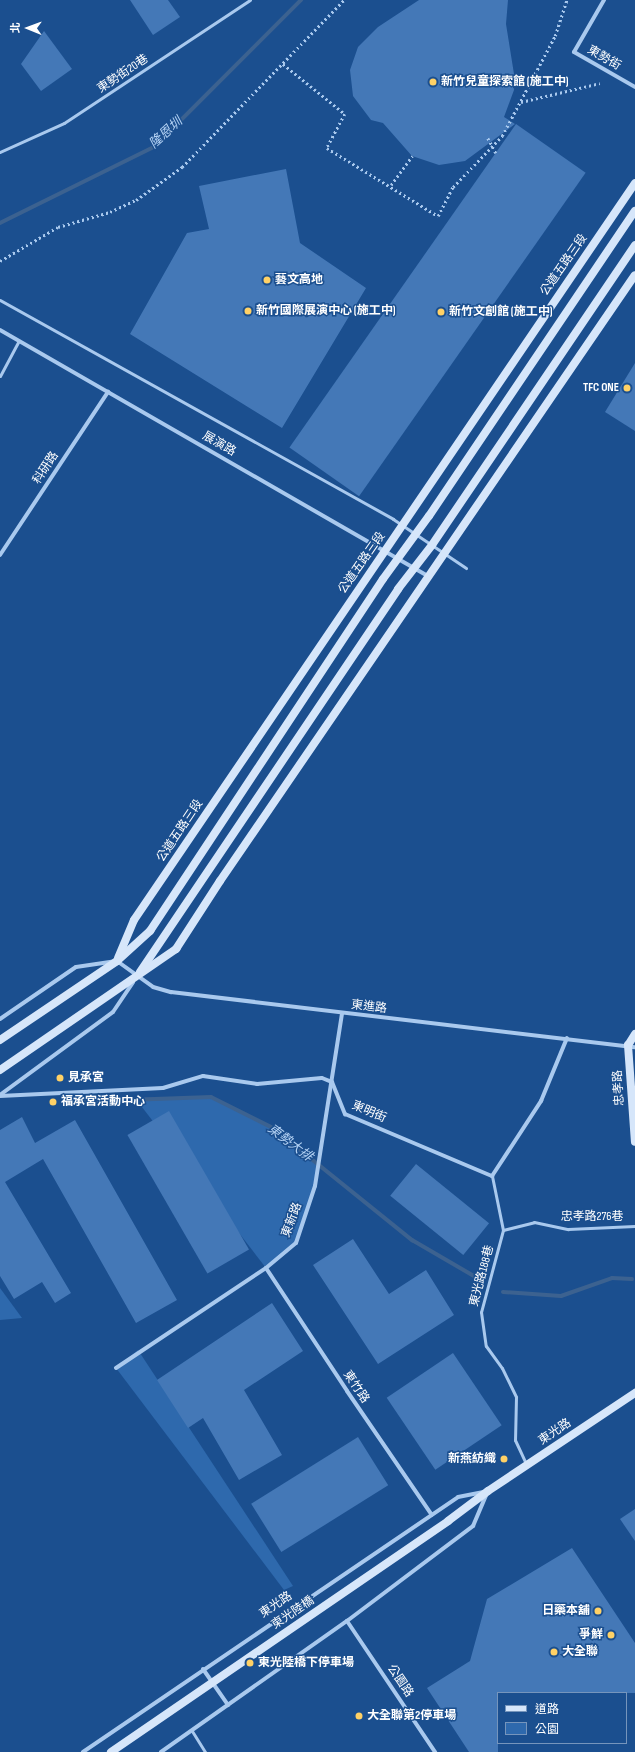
<!DOCTYPE html>
<html>
<head>
<meta charset="utf-8">
<style>
  body { margin:0 }
  #map { position:relative; width:635px; height:1752px; overflow:hidden; background:#1b4f8f; font-family:"Sofia Sans Condensed","Noto Sans TC",sans-serif }
  div>[style] { position:absolute }
  [style*='--x'] { left:calc(var(--x)*1px); top:calc(var(--y)*1px); width:calc(var(--w)*1px); rotate:calc(var(--a)*1deg) }
  .green>* { inset:0; background:#2e69ad }
  .stream>* { height:4px; margin:-2px; padding:0 2px; transform-origin:2px; border-radius:2px; background:#3c6290 }
  .building>* { inset:0; background:#4478b7; transform-origin:0 0 }
  .path>* { height:2.5px; margin-top:-1.25px; transform-origin:0; background:repeating-linear-gradient(90deg,#a9c9ee 0 2px,transparent 0 5px) }
  .lane>* { height:3px; margin:-1.5px; padding:0 1.5px; transform-origin:1.5px; border-radius:1.5px; background:#a9c9ee }
  .street>* { height:4px; margin:-2px; padding:0 2px; transform-origin:2px; border-radius:2px; background:#a9c9ee }
  .secondary>* { height:8px; margin:-4px; padding:0 4px; transform-origin:4px; border-radius:4px; background:#d6e6fa }
  .path-bridge>* { height:2.5px; margin-top:-1.25px; transform-origin:0; background:repeating-linear-gradient(90deg,#a9c9ee 0 2px,transparent 0 5px) }
  .secondary-bridge>* { height:8px; margin:-4px; padding:0 4px; transform-origin:4px; border-radius:4px; background:#d6e6fa }
  .dots>* { width:11px; height:11px; translate:-50% -50%; box-sizing:border-box; border:2px solid #1b4f8f; border-radius:50% }
  span { translate:-50% -50%; white-space:nowrap; text-align:center; line-height:1.15; -webkit-text-stroke:3px #1b4f8f; paint-order:stroke }
  .street-label { font-size:12px; color:#fff }
  .poi-label { font-size:12px; color:#fff; font-weight:700 }
  .left { translate:0 -50%; text-align:left }
  .right { translate:-100% -50%; text-align:right }
  .water-label { font-size:13px; color:#b5d3f5; font-style:italic }
  .legend { position:absolute; left:497px; top:1692px; width:130px; height:52px; box-sizing:border-box; background:#1b4f8f; border:1px solid #7695bc; margin:0; padding:5px 7px; list-style:none; font-size:12px; color:#fff }
  .legend li { display:flex; align-items:center; gap:8px; height:20px }
  .legend b { width:20px; border:1px solid #7695bc }
  .north { position:absolute; left:8px; top:8px; width:40px; height:40px; -webkit-text-stroke:3px #1b4f8f; paint-order:stroke; rotate:271deg; font-size:11px; font-weight:700; line-height:16px; text-align:center; color:#fff }
  .north::after { content:''; display:block; margin:auto; width:14px; height:18px; background:#fff; clip-path:polygon(50% 0,100% 100%,50% 72%,0 100%) }
</style>
</head>
<body>
<div id="map">
  <div class="green">
    <div style="clip-path:polygon(211px 1097px,273px 1128px,318px 1164px,315px 1186px,296px 1243px,266px 1268px,135px 1098px)"></div>
    <div style="clip-path:polygon(0 1288px,22px 1318px,0 1320px)"></div>
    <div style="clip-path:polygon(138px 1350px,293px 1586px,284px 1590px,116px 1368px)"></div>
  </div>
  <div class="stream">
    <div style="--x:0;--y:223;--w:172;--a:-26.3"></div>
    <div style="--x:154;--y:147;--w:208;--a:-45"></div>
    <div style="--x:70;--y:1102;--w:141;--a:-2"></div>
    <div style="--x:211;--y:1097;--w:69;--a:26.6"></div>
    <div style="--x:273;--y:1128;--w:179;--a:38.9"></div>
    <div style="--x:412;--y:1240;--w:78;--a:30.2"></div>
    <div style="--x:503;--y:1292;--w:58;--a:3.9"></div>
    <div style="--x:561;--y:1296;--w:54;--a:-19.4"></div>
    <div style="--x:612;--y:1278;--w:20;--a:3"></div>
  </div>
  <div class="building">
    <div style="clip-path:polygon(130px 0,168px 0,180px 17px,153px 35px)"></div>
    <div style="clip-path:polygon(419px 0,508px 0,506px 24px,514px 74px,514px 90px,504px 117px,515px 124px,465px 161px,439px 165px,412px 156px,383px 123px,371px 120px,353px 96px,350px 70px,358px 47px,378px 27px)"></div>
    <div style="clip-path:polygon(44px 31px,72px 69px,41px 91px,21px 64px)"></div>
    <div style="left:516px;top:124px;width:85px;height:395px;rotate:35deg"></div>
    <div style="clip-path:polygon(286px 169px,300px 243px,366px 288px,282px 428px,130px 334px,187px 233px,209px 229px,199px 186px)"></div>
    <div style="clip-path:polygon(635px 363px,635px 431px,605px 412px)"></div>
    <div style="left:169px;top:1111px;width:160px;height:48px;rotate:60deg"></div>
    <div style="clip-path:polygon(22px 1117px,35px 1143px,75px 1120px,177px 1300px,136px 1323px,43px 1159px,5px 1182px,71px 1293px,55px 1303px,42px 1282px,14px 1299px,0 1276px,0 1130px)"></div>
    <div style="left:416px;top:1164px;width:94px;height:41px;rotate:39deg"></div>
    <div style="clip-path:polygon(353px 1239px,389px 1294px,426px 1270px,454px 1315px,378px 1364px,313px 1265px)"></div>
    <div style="clip-path:polygon(272px 1303px,303px 1351px,244px 1390px,282px 1455px,239px 1480px,203px 1418px,188px 1428px,157px 1380px)"></div>
    <div style="left:453px;top:1353px;width:87px;height:80px;rotate:56deg"></div>
    <div style="left:358px;top:1437px;width:57px;height:126px;rotate:58deg"></div>
    <div style="clip-path:polygon(635px 1509px,635px 1541px,620px 1519px)"></div>
    <div style="clip-path:polygon(572px 1548px,635px 1643px,635px 1693px,498px 1693px,498px 1752px,469px 1752px,427px 1688px,470px 1661px,487px 1599px)"></div>
  </div>
  <div class="path">
    <div style="--x:283;--y:64;--w:80;--a:38.9"></div>
    <div style="--x:345;--y:114;--w:38;--a:118"></div>
    <div style="--x:327;--y:148;--w:130;--a:31.5"></div>
    <div style="--x:438;--y:216;--w:33;--a:-63"></div>
    <div style="--x:453;--y:187;--w:71;--a:-46.1"></div>
    <div style="--x:502;--y:136;--w:113;--a:-62.1"></div>
    <div style="--x:555;--y:36;--w:38;--a:-72"></div>
    <div style="--x:521;--y:102;--w:81;--a:-13.5"></div>
    <div style="--x:391;--y:185;--w:36;--a:-54"></div>
    <div style="--x:0;--y:261;--w:67;--a:-30.4"></div>
    <div style="--x:58;--y:227;--w:54;--a:-16.1"></div>
    <div style="--x:110;--y:212;--w:29;--a:-25"></div>
    <div style="--x:136;--y:200;--w:57;--a:-35.7"></div>
    <div style="--x:182;--y:167;--w:233;--a:-45.9"></div>
  </div>
  <div class="lane">
    <div style="--x:0;--y:152;--w:70;--a:-24.4"></div>
    <div style="--x:64;--y:123;--w:223;--a:-33.5"></div>
    <div style="--x:0;--y:300;--w:450;--a:29.1"></div>
    <div style="--x:393;--y:519;--w:88;--a:33.9"></div>
    <div style="--x:0;--y:376;--w:40;--a:-62"></div>
    <div style="--x:492;--y:1176;--w:55;--a:78.5"></div>
    <div style="--x:503;--y:1230;--w:85;--a:105"></div>
    <div style="--x:481;--y:1312;--w:34;--a:82"></div>
    <div style="--x:486;--y:1346;--w:27;--a:54"></div>
    <div style="--x:502;--y:1368;--w:32;--a:64"></div>
    <div style="--x:516;--y:1397;--w:43;--a:91.3"></div>
    <div style="--x:515;--y:1440;--w:26;--a:65"></div>
    <div style="--x:503;--y:1230;--w:32;--a:-14"></div>
    <div style="--x:534;--y:1222;--w:35;--a:12"></div>
    <div style="--x:568;--y:1229;--w:67;--a:-2.6"></div>
    <div style="--x:192;--y:1731;--w:25;--a:58"></div>
  </div>
  <div class="street">
    <div style="--x:604;--y:0;--w:60;--a:120"></div>
    <div style="--x:574;--y:52;--w:70;--a:29.8"></div>
    <div style="--x:0;--y:330;--w:495;--a:29.9"></div>
    <div style="--x:0;--y:555;--w:196;--a:-56.5"></div>
    <div style="--x:0;--y:1019;--w:92;--a:-34.4"></div>
    <div style="--x:76;--y:967;--w:41;--a:-8.3"></div>
    <div style="--x:117;--y:961;--w:44;--a:35.8"></div>
    <div style="--x:153;--y:987;--w:19;--a:16"></div>
    <div style="--x:171;--y:992;--w:467;--a:6.8"></div>
    <div style="--x:0;--y:1095;--w:140;--a:-36.3"></div>
    <div style="--x:113;--y:1012;--w:36;--a:-56"></div>
    <div style="--x:0;--y:1096;--w:163;--a:-2.8"></div>
    <div style="--x:163;--y:1088;--w:42;--a:-16.7"></div>
    <div style="--x:203;--y:1076;--w:55;--a:8.4"></div>
    <div style="--x:257;--y:1084;--w:65;--a:-5.3"></div>
    <div style="--x:322;--y:1078;--w:11;--a:22"></div>
    <div style="--x:332;--y:1082;--w:35;--a:68"></div>
    <div style="--x:345;--y:1114;--w:160;--a:22.9"></div>
    <div style="--x:492;--y:1176;--w:90;--a:-56.8"></div>
    <div style="--x:541;--y:1101;--w:68;--a:-67.6"></div>
    <div style="--x:266;--y:1268;--w:147;--a:56.6"></div>
    <div style="--x:347;--y:1391;--w:150;--a:55.6"></div>
    <div style="--x:116;--y:1368;--w:180;--a:-33.7"></div>
    <div style="--x:266;--y:1268;--w:39;--a:-40"></div>
    <div style="--x:296;--y:1243;--w:60;--a:-71.6"></div>
    <div style="--x:315;--y:1186;--w:175;--a:-81.1"></div>
    <div style="--x:347;--y:1621;--w:158;--a:56.1"></div>
    <div style="--x:203;--y:1669;--w:44;--a:55.2"></div>
    <div style="--x:83;--y:1752;--w:453;--a:-34.2"></div>
    <div style="--x:458;--y:1497;--w:26;--a:-11"></div>
    <div style="--x:161;--y:1752;--w:228;--a:-35.2"></div>
    <div style="--x:347;--y:1621;--w:158;--a:-37"></div>
    <div style="--x:473;--y:1526;--w:36;--a:-67"></div>
  </div>
  <div class="secondary">
    <div style="--x:118;--y:958;--w:41;--a:-67.2"></div>
    <div style="--x:134;--y:920;--w:891;--a:-55.79"></div>
    <div style="--x:140;--y:972;--w:462;--a:-56"></div>
    <div style="--x:398;--y:589;--w:56;--a:-52.3"></div>
    <div style="--x:432;--y:545;--w:362;--a:-55.9"></div>
    <div style="--x:635;--y:1034;--w:13;--a:122"></div>
    <div style="--x:628;--y:1045;--w:97;--a:85.9"></div>
    <div style="--x:0;--y:1040;--w:141;--a:-34"></div>
    <div style="--x:117;--y:961;--w:45;--a:-42.3"></div>
    <div style="--x:150;--y:931;--w:422;--a:-56.5"></div>
    <div style="--x:383;--y:579;--w:78;--a:-53.9"></div>
    <div style="--x:429;--y:516;--w:368;--a:-56"></div>
    <div style="--x:0;--y:1070;--w:214;--a:-34.5"></div>
    <div style="--x:176;--y:949;--w:81;--a:-57.1"></div>
    <div style="--x:220;--y:881;--w:734;--a:-55.6"></div>
    <div style="--x:488;--y:1491;--w:177;--a:-33.7"></div>
  </div>
  <div class="path-bridge">
    <div style="--x:488;--y:138;--w:17;--a:62"></div>
  </div>
  <div class="secondary-bridge">
    <div style="--x:111;--y:1752;--w:409;--a:-34.4"></div>
    <div style="--x:448;--y:1521;--w:50;--a:-36.9"></div>
  </div>
  <div class="dots">
    <div style="left:433px;top:82px;background:#ffd166"></div>
    <div style="left:267px;top:280px;background:#ffd166"></div>
    <div style="left:248px;top:311px;background:#ffd166"></div>
    <div style="left:441px;top:312px;background:#ffd166"></div>
    <div style="left:627px;top:388px;background:#ffd166"></div>
    <div style="left:60px;top:1078px;background:#ffd166"></div>
    <div style="left:53px;top:1102px;background:#ffd166"></div>
    <div style="left:504px;top:1459px;background:#ffd166"></div>
    <div style="left:598px;top:1611px;background:#ffd166"></div>
    <div style="left:611px;top:1635px;background:#ffd166"></div>
    <div style="left:554px;top:1652px;background:#ffd166"></div>
    <div style="left:250px;top:1663px;background:#ffd166"></div>
    <div style="left:359px;top:1716px;background:#ffd166"></div>
  </div>
  <div class="street-label">
    <span style="left:604px;top:58px;rotate:30deg">東勢街</span>
    <span style="left:123px;top:74px;rotate:-34deg">東勢街20巷</span>
    <span style="left:564px;top:265px;rotate:-55deg">公道五路三段</span>
    <span style="left:219px;top:444px;rotate:30deg">展演路</span>
    <span style="left:46px;top:468px;rotate:-57deg">科研路</span>
    <span style="left:362px;top:563px;rotate:-55deg">公道五路三段</span>
    <span style="left:180px;top:831px;rotate:-56deg">公道五路三段</span>
    <span style="left:369px;top:1007px;rotate:7deg">東進路</span>
    <span style="left:619px;top:1088px;rotate:-94deg">忠孝路</span>
    <span style="left:369px;top:1112px;rotate:23deg">東明街</span>
    <span style="left:592px;top:1217px">忠孝路276巷</span>
    <span style="left:292px;top:1220px;rotate:-69deg">東新路</span>
    <span style="left:482px;top:1276px;rotate:-75deg">東光路188巷</span>
    <span style="left:356px;top:1387px;rotate:56deg">東竹路</span>
    <span style="left:555px;top:1432px;rotate:-34deg">東光路</span>
    <span style="left:276px;top:1605px;rotate:-34deg">東光路</span>
    <span style="left:293px;top:1613px;rotate:-34deg">東光陸橋</span>
    <span style="left:400px;top:1681px;rotate:56deg">公園路</span>
  </div>
  <div class="poi-label">
    <span class="left" style="left:441px;top:82px">新竹兒童探索館 (施工中)</span>
    <span class="left" style="left:275px;top:280px">藝文高地</span>
    <span class="left" style="left:256px;top:311px">新竹國際展演中心 (施工中)</span>
    <span class="left" style="left:449px;top:312px">新竹文創館 (施工中)</span>
    <span class="right" style="left:619px;top:388px">TFC ONE</span>
    <span class="left" style="left:68px;top:1078px">見承宮</span>
    <span class="left" style="left:61px;top:1102px">福承宮活動中心</span>
    <span class="right" style="left:496px;top:1459px">新燕紡織</span>
    <span class="right" style="left:590px;top:1611px">日藥本舖</span>
    <span class="right" style="left:603px;top:1635px">爭鮮</span>
    <span class="left" style="left:562px;top:1652px">大全聯</span>
    <span class="left" style="left:258px;top:1663px">東光陸橋下停車場</span>
    <span class="left" style="left:367px;top:1716px">大全聯第2停車場</span>
  </div>
  <div class="water-label">
    <span style="left:166px;top:133px;rotate:-42deg">隆恩圳</span>
    <span style="left:290px;top:1143px;rotate:37deg">東勢大排</span>
  </div>
  <ul class="legend">
  <li><b style="height:5px;background:#d6e6fa"></b>道路</li>
  <li><b style="height:11px;background:#2e69ad"></b>公園</li>
  </ul>
  <div class="north">北</div>
</div>
</body>
</html>
